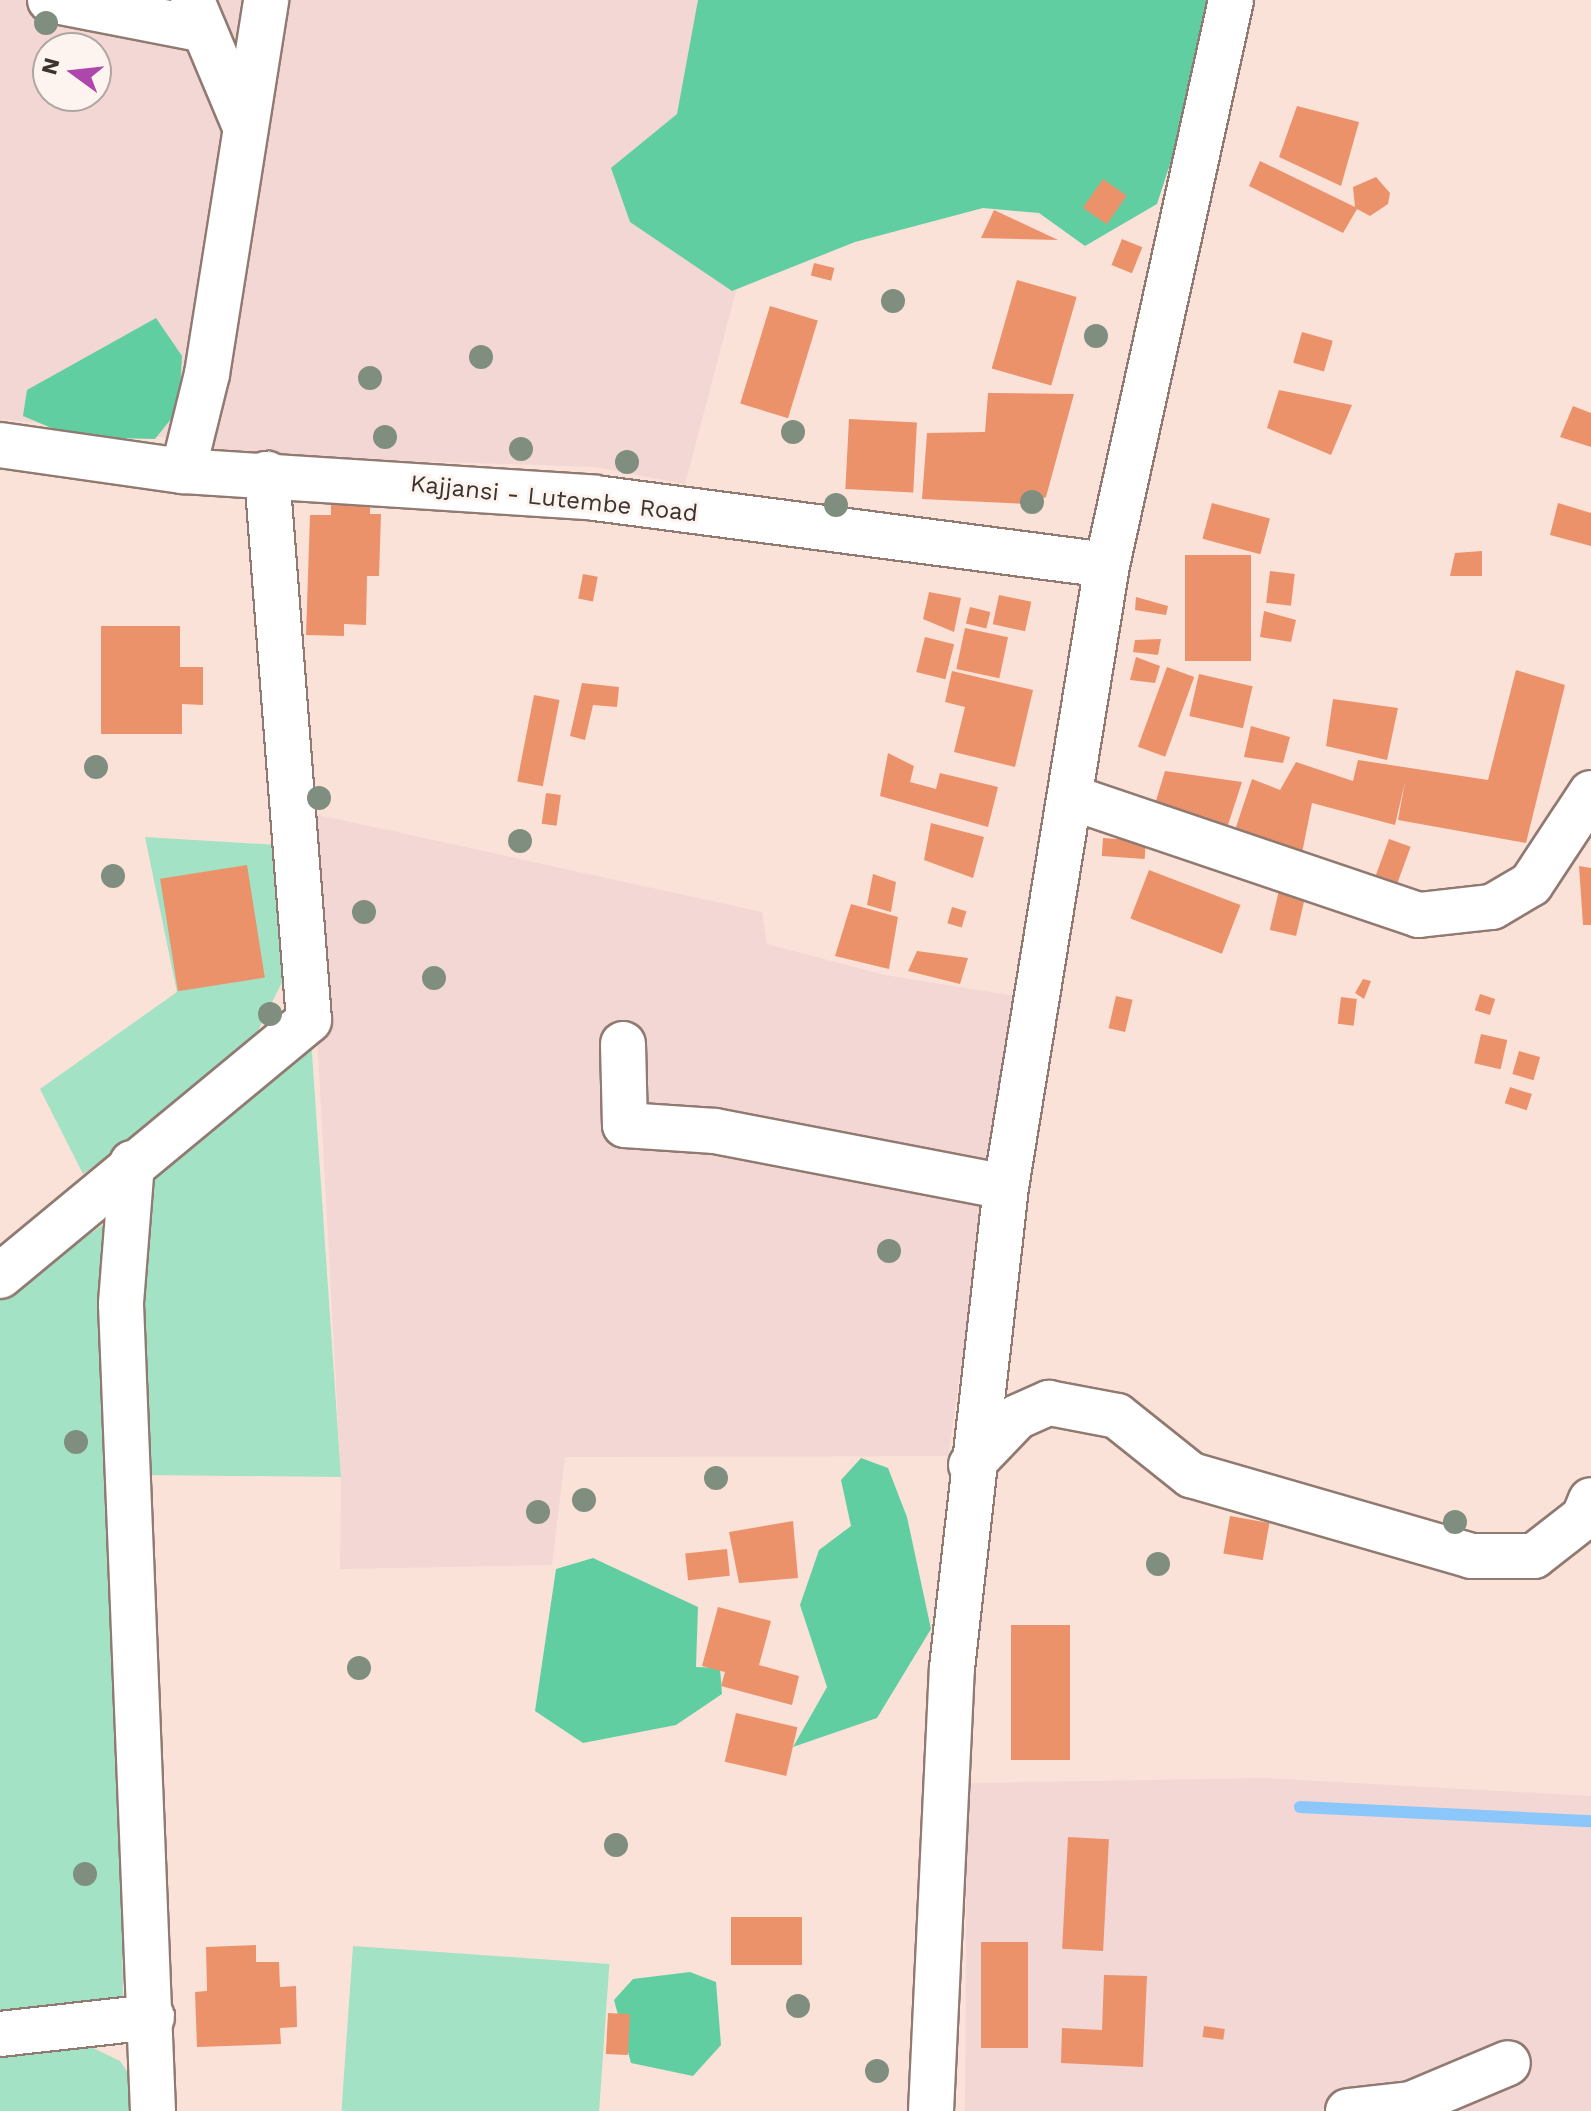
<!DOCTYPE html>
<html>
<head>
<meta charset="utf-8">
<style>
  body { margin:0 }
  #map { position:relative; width:1591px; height:2111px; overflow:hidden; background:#fbe2d8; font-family:"Work Sans",sans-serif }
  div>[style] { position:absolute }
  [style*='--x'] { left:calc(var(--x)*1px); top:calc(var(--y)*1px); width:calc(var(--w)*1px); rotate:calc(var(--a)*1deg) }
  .industrial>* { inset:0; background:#f2d7d4 }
  .green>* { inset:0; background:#a3e2c5; transform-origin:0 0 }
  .forest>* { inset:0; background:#61cea2 }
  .stream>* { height:12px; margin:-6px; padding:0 6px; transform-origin:6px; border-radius:6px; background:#8bc7fb }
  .building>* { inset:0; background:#eb926b; transform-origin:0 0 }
  .roads { filter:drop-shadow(2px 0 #907a71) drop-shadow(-2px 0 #907a71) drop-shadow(0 2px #907a71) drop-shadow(0 -2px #907a71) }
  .minor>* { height:44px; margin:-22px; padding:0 22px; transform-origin:22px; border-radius:22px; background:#fff }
  .trees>* { width:24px; height:24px; margin:-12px; border-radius:50%; background:#808e7f }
  span { translate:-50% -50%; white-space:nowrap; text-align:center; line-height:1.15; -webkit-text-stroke:6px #fdf3ef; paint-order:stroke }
  .street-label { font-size:24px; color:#3c322f }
  .north { position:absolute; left:32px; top:32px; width:80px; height:80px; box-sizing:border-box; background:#fdf3ef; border:2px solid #b0a6a2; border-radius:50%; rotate:285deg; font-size:22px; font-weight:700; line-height:32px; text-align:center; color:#3c322f }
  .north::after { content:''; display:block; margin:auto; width:28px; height:36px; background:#ad47ab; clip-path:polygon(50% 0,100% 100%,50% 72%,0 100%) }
</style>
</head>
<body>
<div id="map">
  <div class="industrial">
    <div style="clip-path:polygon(evenodd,0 0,256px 0,194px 374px,170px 438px,0 419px,0 0,48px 48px,96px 48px,96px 96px,48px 96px,48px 48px)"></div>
    <div style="clip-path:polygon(280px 0,813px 0,685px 484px,595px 467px,202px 454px)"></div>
    <div style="clip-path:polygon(305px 812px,762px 912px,767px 944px,885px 975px,1015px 996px,948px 1456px,565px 1457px,552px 1565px,340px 1569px,341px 1477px)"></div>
    <div style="clip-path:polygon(1265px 1778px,1591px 1796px,1591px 2111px,965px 2111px,967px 1783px)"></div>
  </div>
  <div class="green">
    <div style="clip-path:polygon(145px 837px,279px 845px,286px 974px,244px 1059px,83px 1174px,40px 1089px,177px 992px)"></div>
    <div style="clip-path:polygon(311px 1039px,341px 1477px,144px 1475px,145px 1183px)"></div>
    <div style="clip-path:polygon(114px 1217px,123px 1998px,0 2016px,0 1296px)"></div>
    <div style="left:353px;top:1946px;width:257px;height:165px;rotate:4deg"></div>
    <div style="clip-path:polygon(0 2043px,83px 2043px,120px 2061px,136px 2085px,134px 2111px,0 2111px)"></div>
  </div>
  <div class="forest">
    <div style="clip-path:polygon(698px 0,1215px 0,1211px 38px,1157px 204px,1085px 246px,1039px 213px,983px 208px,855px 242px,732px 291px,630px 222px,611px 168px,677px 114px)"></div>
    <div style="clip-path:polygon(156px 318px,182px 356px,179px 409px,155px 439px,73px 437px,23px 416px,27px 390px)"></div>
    <div style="clip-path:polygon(861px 1458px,888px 1468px,907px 1517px,931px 1629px,877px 1718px,793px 1747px,827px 1687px,800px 1605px,819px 1550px,851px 1526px,841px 1480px)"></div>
    <div style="clip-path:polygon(593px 1558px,698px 1607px,696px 1667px,720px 1668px,722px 1694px,676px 1725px,583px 1743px,535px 1711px,556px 1569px)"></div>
    <div style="clip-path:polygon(690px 1972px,716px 1982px,721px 2045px,693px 2076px,631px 2063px,614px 2000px,633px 1979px)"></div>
  </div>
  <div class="stream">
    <div style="--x:1300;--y:1807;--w:291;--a:2.8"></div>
  </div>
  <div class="building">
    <div style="clip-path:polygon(1297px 106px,1359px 122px,1341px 186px,1279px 157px)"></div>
    <div style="clip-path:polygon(1260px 161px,1355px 207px,1353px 187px,1376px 177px,1390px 193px,1388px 204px,1370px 216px,1357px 209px,1343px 233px,1249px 186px)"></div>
    <div style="left:1103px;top:179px;width:29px;height:35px;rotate:35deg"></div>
    <div style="clip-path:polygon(994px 210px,1058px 240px,981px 238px)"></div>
    <div style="left:1122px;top:239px;width:22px;height:28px;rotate:22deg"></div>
    <div style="left:814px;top:263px;width:21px;height:13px;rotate:14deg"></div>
    <div style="left:1017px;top:280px;width:62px;height:92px;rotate:16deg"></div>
    <div style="left:770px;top:306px;width:50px;height:102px;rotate:17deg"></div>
    <div style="left:1302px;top:332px;width:32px;height:32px;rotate:16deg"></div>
    <div style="clip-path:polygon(1279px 390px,1352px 405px,1331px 455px,1267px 428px)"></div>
    <div style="clip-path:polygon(988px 393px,1074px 394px,1046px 497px,1029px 504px,922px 499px,927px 433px,985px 432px)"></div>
    <div style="clip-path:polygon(1573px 406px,1591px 413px,1591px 447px,1560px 437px)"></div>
    <div style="left:849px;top:419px;width:68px;height:70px;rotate:3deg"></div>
    <div style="clip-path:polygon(331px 501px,370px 501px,370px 514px,381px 514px,379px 576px,367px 576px,366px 625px,344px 624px,344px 636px,306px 635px,310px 515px,331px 515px)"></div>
    <div style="left:1212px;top:503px;width:60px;height:37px;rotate:15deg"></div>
    <div style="clip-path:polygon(1558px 503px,1591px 513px,1591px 546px,1550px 535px)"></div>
    <div style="clip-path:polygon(1482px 551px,1482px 576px,1450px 576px,1455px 553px)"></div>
    <div style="left:1185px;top:555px;width:66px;height:106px"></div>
    <div style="left:1270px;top:571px;width:25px;height:32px;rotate:7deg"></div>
    <div style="left:583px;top:574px;width:15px;height:25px;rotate:11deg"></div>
    <div style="clip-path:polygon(929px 592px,961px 598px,954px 632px,923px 619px)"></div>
    <div style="left:999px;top:595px;width:33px;height:30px;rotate:12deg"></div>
    <div style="clip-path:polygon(1136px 597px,1168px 606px,1166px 615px,1135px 610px)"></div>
    <div style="left:970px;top:607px;width:21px;height:17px;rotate:14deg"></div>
    <div style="clip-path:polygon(1264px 611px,1296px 620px,1291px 642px,1260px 637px)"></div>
    <div style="clip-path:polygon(101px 626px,180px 626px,180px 667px,203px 667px,203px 705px,182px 704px,182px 734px,101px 734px)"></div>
    <div style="left:965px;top:628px;width:44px;height:42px;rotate:12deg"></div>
    <div style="left:925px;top:637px;width:30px;height:36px;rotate:14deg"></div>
    <div style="clip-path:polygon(1161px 639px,1158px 655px,1133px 652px,1135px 640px)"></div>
    <div style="clip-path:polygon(1136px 657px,1160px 666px,1155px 683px,1130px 680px)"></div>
    <div style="left:1167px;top:667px;width:29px;height:85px;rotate:20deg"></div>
    <div style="clip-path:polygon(1516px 670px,1565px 685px,1526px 843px,1398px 820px,1405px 782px,1395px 825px,1312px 803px,1301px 858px,1234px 833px,1252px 779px,1280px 790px,1296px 762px,1353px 781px,1358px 760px,1488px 780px)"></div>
    <div style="clip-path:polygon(952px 671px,1033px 690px,1015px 767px,954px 752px,965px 707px,945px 702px)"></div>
    <div style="left:1199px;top:674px;width:55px;height:43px;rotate:13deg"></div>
    <div style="clip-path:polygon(582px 683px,619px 687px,617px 707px,593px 705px,585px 740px,570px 736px)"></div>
    <div style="left:534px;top:695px;width:26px;height:88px;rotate:11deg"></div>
    <div style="clip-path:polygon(1333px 699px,1398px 708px,1387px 760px,1326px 746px)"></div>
    <div style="clip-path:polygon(1251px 726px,1290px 737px,1283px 763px,1244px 757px)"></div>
    <div style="clip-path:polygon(888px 753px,914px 766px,910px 782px,936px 789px,940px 773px,998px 787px,988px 827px,880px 796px)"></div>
    <div style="clip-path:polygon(1165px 771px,1242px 782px,1227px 828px,1152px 814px)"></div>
    <div style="left:546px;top:793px;width:15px;height:31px;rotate:8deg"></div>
    <div style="clip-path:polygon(931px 823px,984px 837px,973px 878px,924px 860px)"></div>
    <div style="left:1103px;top:838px;width:43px;height:18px;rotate:4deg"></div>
    <div style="left:1389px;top:839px;width:23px;height:43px;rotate:20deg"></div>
    <div style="left:247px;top:865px;width:114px;height:88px;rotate:81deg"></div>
    <div style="clip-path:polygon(1579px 866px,1591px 868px,1591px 925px,1583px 925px)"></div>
    <div style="left:1149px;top:870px;width:98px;height:52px;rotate:21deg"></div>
    <div style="clip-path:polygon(873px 874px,896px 882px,891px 912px,867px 905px)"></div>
    <div style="left:1279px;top:890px;width:27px;height:41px;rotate:13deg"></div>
    <div style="clip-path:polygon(851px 904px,898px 917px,889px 969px,835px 956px)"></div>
    <div style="left:952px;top:907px;width:15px;height:17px;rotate:16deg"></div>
    <div style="clip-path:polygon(917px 951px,968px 958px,960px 984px,908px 971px)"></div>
    <div style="clip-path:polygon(1363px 979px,1371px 981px,1364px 999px,1355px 993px)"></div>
    <div style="left:1480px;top:994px;width:16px;height:17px;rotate:18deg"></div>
    <div style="left:1116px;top:996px;width:17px;height:33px;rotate:13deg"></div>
    <div style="left:1341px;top:997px;width:16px;height:27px;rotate:7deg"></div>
    <div style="left:1481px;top:1034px;width:27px;height:30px;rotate:13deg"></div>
    <div style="left:1519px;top:1051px;width:22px;height:24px;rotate:16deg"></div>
    <div style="left:1510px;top:1087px;width:23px;height:17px;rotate:18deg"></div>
    <div style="left:1230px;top:1516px;width:40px;height:38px;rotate:10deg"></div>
    <div style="clip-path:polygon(793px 1521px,798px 1578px,739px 1583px,729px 1532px)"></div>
    <div style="left:727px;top:1549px;width:27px;height:42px;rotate:84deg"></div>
    <div style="clip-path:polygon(718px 1607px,771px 1621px,759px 1665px,799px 1676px,792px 1705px,721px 1686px,725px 1672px,702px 1666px)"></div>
    <div style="left:1070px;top:1625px;width:135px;height:59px;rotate:90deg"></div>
    <div style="left:736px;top:1713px;width:63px;height:50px;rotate:13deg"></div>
    <div style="left:1068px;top:1837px;width:41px;height:112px;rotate:3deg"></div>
    <div style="left:802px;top:1917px;width:48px;height:71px;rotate:90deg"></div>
    <div style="left:981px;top:1942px;width:47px;height:106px"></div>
    <div style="clip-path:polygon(256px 1945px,256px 1962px,279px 1962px,280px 1987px,296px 1986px,297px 2027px,280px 2028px,281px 2044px,197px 2047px,195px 1992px,207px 1991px,206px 1947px)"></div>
    <div style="clip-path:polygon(1104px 1975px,1147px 1976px,1143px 2067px,1061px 2063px,1062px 2028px,1102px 2030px)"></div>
    <div style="left:608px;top:2013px;width:22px;height:41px;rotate:3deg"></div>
    <div style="left:1204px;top:2026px;width:21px;height:11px;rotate:8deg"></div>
  </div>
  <div class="roads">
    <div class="minor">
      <div style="--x:50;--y:0;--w:157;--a:11"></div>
      <div style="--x:193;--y:3;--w:134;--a:67.2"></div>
      <div style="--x:0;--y:445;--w:185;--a:8.1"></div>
      <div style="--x:183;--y:471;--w:413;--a:3.7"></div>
      <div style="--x:595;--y:498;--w:516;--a:7.46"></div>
      <div style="--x:183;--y:471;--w:100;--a:-76.1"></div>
      <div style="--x:207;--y:374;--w:379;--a:-81"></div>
      <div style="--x:1073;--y:798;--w:365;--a:18.7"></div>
      <div style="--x:1419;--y:915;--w:73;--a:-6.3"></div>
      <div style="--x:1492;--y:907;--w:45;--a:-30.5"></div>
      <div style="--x:1531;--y:884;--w:109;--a:-56.6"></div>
      <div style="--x:623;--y:1044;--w:81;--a:88.6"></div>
      <div style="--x:625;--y:1125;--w:90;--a:3.8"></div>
      <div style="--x:715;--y:1131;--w:296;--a:10.9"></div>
      <div style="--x:132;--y:1163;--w:141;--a:94.5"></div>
      <div style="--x:121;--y:1304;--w:808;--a:87.73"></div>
      <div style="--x:0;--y:1276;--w:401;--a:-39.6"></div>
      <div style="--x:309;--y:1020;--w:548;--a:-94.4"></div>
      <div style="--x:971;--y:1465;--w:66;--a:-46.2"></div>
      <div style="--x:1017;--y:1417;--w:35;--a:-24"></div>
      <div style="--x:1049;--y:1403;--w:69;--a:10.8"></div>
      <div style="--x:1117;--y:1416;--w:95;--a:38.6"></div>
      <div style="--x:1191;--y:1475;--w:291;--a:16.1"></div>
      <div style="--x:1471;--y:1556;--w:63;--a:0"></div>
      <div style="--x:1534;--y:1556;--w:63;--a:-38"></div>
      <div style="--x:1584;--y:1517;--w:18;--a:-68"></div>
      <div style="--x:0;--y:2034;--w:153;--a:-6.4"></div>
      <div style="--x:931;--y:2111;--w:443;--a:-87.3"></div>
      <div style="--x:952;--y:1668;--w:484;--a:-83.6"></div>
      <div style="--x:1006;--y:1187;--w:630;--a:-80.78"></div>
      <div style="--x:1107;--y:565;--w:578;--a:-77.62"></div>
      <div style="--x:1348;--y:2111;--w:63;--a:-6.3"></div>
      <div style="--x:1411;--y:2104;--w:105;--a:-22.9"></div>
    </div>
  </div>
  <div class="trees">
    <div style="left:46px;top:23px"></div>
    <div style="left:893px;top:301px"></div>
    <div style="left:1096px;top:336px"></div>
    <div style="left:481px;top:357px"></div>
    <div style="left:370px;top:378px"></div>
    <div style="left:793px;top:432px"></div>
    <div style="left:385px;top:437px"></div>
    <div style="left:521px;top:449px"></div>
    <div style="left:627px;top:462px"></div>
    <div style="left:1032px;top:502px"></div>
    <div style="left:836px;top:505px"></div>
    <div style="left:96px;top:767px"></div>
    <div style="left:319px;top:798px"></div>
    <div style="left:520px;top:841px"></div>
    <div style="left:113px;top:876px"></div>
    <div style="left:364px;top:912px"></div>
    <div style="left:434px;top:978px"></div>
    <div style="left:270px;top:1014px"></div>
    <div style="left:889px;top:1251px"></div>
    <div style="left:76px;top:1442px"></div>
    <div style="left:716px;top:1478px"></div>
    <div style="left:584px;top:1500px"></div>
    <div style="left:538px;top:1512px"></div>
    <div style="left:1455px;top:1522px"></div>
    <div style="left:1158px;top:1564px"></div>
    <div style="left:359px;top:1668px"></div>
    <div style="left:616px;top:1845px"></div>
    <div style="left:85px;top:1874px"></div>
    <div style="left:798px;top:2006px"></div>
    <div style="left:877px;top:2071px"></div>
  </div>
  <div class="street-label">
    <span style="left:554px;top:499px;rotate:6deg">Kajjansi - Lutembe Road</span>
  </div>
  <div class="north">N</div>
</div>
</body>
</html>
